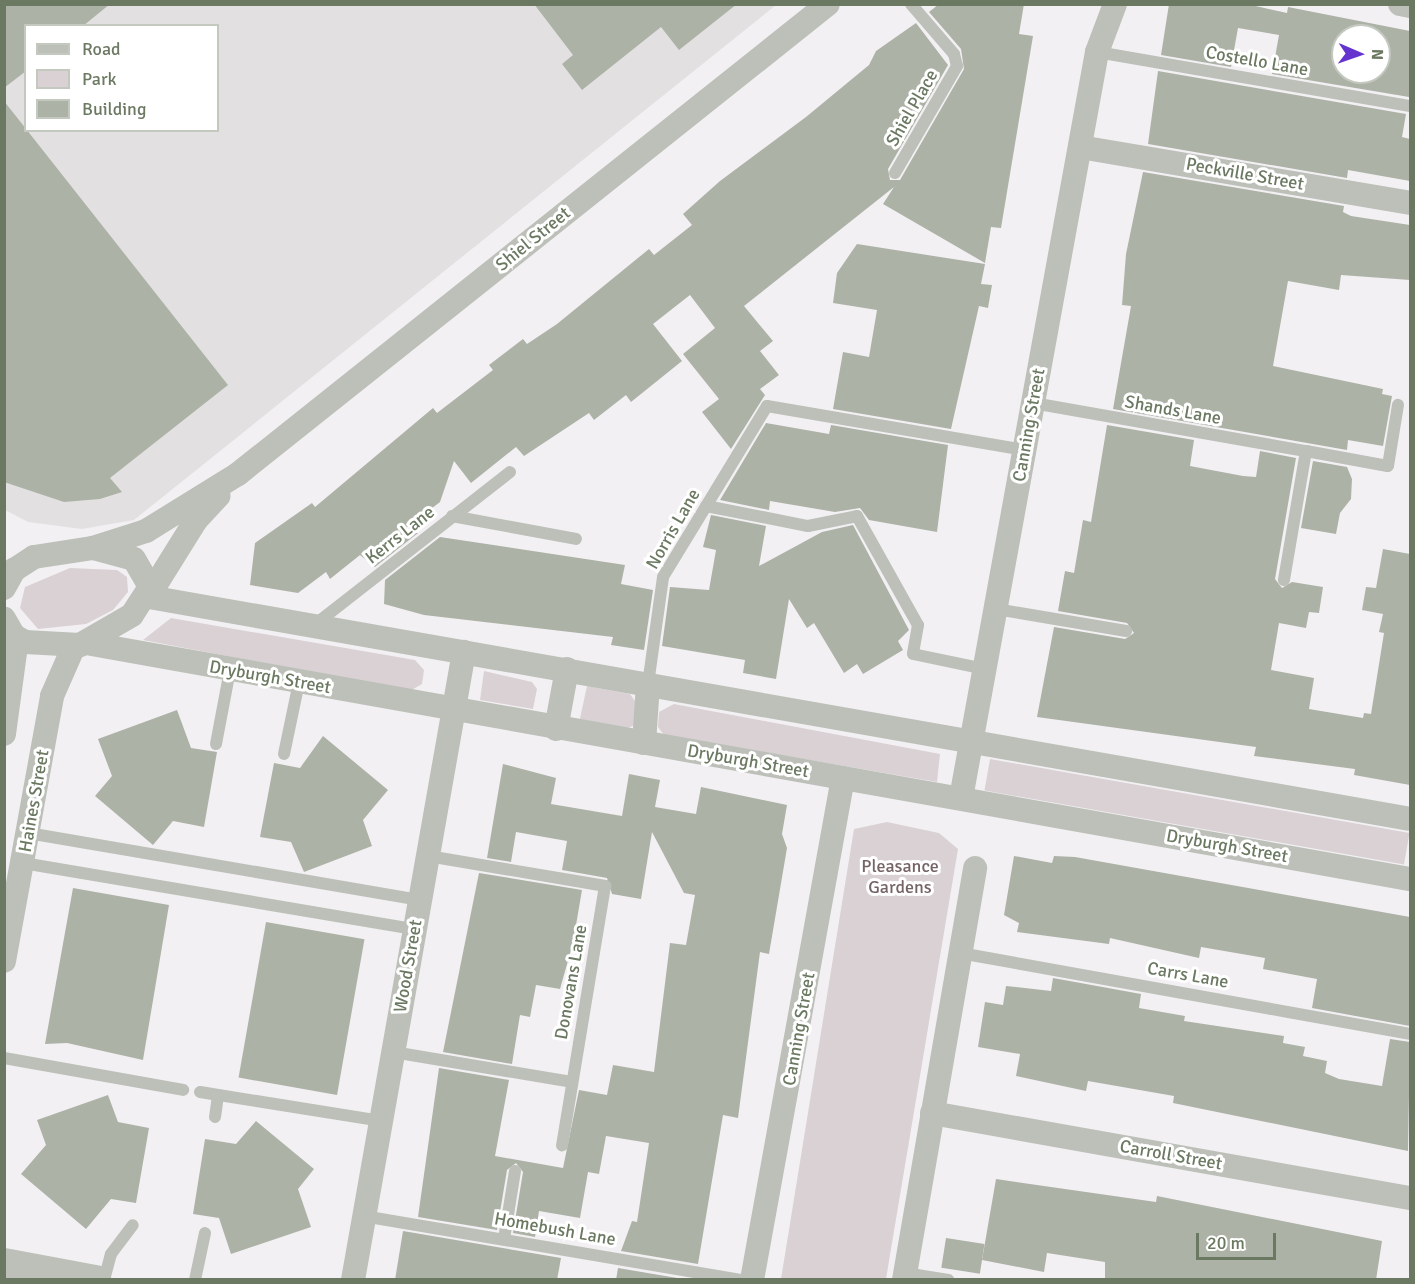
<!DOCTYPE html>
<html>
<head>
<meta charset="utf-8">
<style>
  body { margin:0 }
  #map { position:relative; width:1415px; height:1284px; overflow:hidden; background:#f3f0f3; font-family:Signika,sans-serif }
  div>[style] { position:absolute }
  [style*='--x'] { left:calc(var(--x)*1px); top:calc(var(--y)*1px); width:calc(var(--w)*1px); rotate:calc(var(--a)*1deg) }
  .built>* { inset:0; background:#e2e0e1 }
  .green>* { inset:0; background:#dad1d4; transform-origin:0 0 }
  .building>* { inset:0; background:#adb2a7; transform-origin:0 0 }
  .service>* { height:12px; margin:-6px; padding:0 6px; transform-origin:6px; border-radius:6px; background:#bcc0b9 }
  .minor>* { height:24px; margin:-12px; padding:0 12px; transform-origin:12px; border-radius:12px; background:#bcc0b9 }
  .tertiary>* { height:30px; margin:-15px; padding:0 15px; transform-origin:15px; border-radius:15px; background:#bcc0b9 }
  span { translate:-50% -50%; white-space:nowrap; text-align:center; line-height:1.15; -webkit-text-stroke:6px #fff; paint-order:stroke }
  .street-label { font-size:18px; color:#6c7962 }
  .park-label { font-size:18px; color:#756466 }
  .frame { position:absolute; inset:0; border:6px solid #6c7962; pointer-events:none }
  .legend { position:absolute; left:24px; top:24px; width:195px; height:108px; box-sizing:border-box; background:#fff; border:2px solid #c4c9c0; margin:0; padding:8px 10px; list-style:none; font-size:18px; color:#6c7962 }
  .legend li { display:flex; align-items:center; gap:12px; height:30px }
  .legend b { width:30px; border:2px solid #c4c9c0 }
  .north { position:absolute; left:1331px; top:24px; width:60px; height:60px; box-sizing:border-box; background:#fff; border:2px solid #c4c9c0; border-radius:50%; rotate:92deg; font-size:16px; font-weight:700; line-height:24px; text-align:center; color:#6c7962 }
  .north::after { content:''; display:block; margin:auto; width:21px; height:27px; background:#6534cf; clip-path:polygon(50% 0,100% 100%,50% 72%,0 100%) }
  .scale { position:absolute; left:1196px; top:1233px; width:80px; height:27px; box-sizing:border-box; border:3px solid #6c7962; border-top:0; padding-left:8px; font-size:18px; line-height:21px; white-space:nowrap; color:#6c7962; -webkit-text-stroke:4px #fff; paint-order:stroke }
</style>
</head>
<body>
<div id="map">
  <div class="built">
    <div style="clip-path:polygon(evenodd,4px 5px,776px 5px,134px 520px,82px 529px,28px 522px,5px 510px,4px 5px,26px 26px,218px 26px,218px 130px,26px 130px,26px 26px)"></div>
  </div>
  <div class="green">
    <div style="clip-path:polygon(70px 568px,117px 570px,127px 577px,128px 592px,113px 610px,86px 624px,38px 629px,20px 608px,25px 587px)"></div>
    <div style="clip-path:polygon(171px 618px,415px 660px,424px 670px,422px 684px,410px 691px,143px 640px)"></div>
    <div style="clip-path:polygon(484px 671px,532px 682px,537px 689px,533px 709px,480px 700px)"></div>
    <div style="clip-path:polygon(587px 686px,630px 694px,640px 708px,638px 723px,623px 731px,579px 723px)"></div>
    <div style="clip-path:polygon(674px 704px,940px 754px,937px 782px,664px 735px,658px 727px,659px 712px)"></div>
    <div style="left:990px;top:759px;width:426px;height:32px;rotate:10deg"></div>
    <div style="clip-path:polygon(887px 822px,939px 833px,958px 849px,886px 1279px,781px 1279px,854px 829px)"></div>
  </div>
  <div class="building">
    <div style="clip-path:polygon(4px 4px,110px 4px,83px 26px,26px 26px,26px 71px,4px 88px)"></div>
    <div style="clip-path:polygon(534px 4px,737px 4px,679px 50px,661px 27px,582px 90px,562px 64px,573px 55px)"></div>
    <div style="clip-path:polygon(939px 4px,1024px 4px,1019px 34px,1033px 36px,1001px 228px,991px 227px,985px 263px,883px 204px,894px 187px,744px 306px,773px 341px,760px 351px,779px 375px,760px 389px,765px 395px,731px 449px,702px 412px,719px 399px,683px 354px,715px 328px,690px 295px,653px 324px,682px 361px,631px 402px,626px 395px,594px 420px,589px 413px,524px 456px,516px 447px,471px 483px,454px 461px,440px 502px,402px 531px,418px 533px,375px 567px,360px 555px,330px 579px,326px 572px,298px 593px,250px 585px,255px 543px,312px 503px,315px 507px,433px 408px,437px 413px,493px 370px,489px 365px,523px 339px,527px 344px,557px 324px,649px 249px,654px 255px,692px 225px,683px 214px,720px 181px,806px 117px,869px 65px,876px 51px,916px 23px,948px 65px,888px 169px,890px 180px,900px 180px,964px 69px,961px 49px,929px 12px)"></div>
    <div style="clip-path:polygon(evenodd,1169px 4px,1247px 4px,1287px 13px,1288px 7px,1410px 31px,1409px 97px,1272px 74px,1279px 35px,1238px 28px,1231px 67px,1161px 55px,1169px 4px,1343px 36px,1379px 36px,1379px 72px,1343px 72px,1343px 36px)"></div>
    <div style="clip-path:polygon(1158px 71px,1406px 114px,1402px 137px,1410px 139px,1410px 181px,1348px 170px,1347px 178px,1148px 144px)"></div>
    <div style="clip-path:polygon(4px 101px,228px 385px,110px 478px,122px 492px,100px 499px,64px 502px,4px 482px)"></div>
    <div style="clip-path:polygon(1143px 172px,1344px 206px,1343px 212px,1351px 216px,1410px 225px,1410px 280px,1341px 275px,1339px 290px,1288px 281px,1273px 366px,1383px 389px,1382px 394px,1392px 396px,1383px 446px,1348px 440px,1347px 450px,1113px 409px,1131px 306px,1122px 305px,1126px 254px)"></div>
    <div style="clip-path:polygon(857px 244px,985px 264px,981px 284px,992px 285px,988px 308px,979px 306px,951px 429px,833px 409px,843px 352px,869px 357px,877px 310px,833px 303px,837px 273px)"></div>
    <div style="clip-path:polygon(766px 423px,829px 434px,831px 425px,948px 445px,937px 532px,869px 520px,860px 508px,835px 512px,770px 501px,769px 510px,720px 500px)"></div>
    <div style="clip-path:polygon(1107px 425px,1194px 440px,1190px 466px,1243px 476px,1256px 477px,1260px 451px,1296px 458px,1275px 579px,1282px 588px,1292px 582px,1323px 587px,1319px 613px,1309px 612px,1306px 628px,1279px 623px,1271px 670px,1314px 678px,1309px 709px,1363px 718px,1364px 713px,1371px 714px,1384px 633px,1379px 632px,1383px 614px,1362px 610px,1366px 587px,1376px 588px,1383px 549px,1410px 554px,1410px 785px,1354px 775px,1355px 769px,1254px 756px,1256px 747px,1037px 717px,1054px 627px,1125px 639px,1134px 633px,1127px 623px,1058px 611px,1065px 571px,1074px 573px,1083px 520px,1091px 522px)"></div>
    <div style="clip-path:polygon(1313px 461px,1347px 467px,1352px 479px,1351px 499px,1340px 513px,1336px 534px,1301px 528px)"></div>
    <div style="clip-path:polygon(711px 515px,766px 526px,759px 566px,822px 532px,853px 525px,909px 630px,898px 641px,903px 650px,863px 674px,857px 664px,844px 673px,814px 623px,807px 628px,789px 599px,776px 679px,743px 673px,745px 660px,662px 646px,670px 587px,709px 590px,716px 550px,703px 547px)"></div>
    <div style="clip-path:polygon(440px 537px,625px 565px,621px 584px,653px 590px,644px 650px,611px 645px,613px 637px,424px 615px,384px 604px,385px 580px)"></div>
    <div style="clip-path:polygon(177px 710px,191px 748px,217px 752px,204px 827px,173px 821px,153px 845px,95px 796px,112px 776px,98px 739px)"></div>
    <div style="clip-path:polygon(323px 736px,388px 790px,363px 820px,372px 846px,304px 872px,291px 842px,260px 837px,274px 763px,300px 768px)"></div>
    <div style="clip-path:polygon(503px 764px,556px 778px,551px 804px,622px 816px,629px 774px,660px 780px,655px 807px,696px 814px,701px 787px,787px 805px,782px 834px,787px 848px,769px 954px,760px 952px,738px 1118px,723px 1115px,698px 1264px,621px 1251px,632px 1221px,637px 1222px,649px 1143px,606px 1136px,599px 1174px,588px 1172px,580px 1218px,539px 1211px,535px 1237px,513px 1233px,523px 1172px,516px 1163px,507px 1170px,497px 1230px,418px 1217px,439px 1068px,509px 1080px,495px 1156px,563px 1168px,579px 1090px,607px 1095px,613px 1065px,654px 1072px,670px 943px,686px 945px,695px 895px,684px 893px,652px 832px,641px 899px,612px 894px,607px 878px,562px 870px,567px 841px,516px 832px,511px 862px,487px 858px)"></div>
    <div style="clip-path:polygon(1014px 856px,1052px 863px,1054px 856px,1075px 857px,1410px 917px,1410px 1026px,1312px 1008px,1317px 979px,1263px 969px,1265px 958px,1201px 947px,1199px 958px,1110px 938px,1109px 944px,1017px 932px,1019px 923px,1004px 915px)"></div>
    <div style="clip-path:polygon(479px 873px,582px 890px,575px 931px,584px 933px,581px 952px,571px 950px,560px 989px,536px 985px,530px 1017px,520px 1015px,512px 1064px,443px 1052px)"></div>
    <div style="clip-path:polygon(73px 888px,169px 905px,143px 1060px,67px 1043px,45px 1044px)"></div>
    <div style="left:266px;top:922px;width:100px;height:158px;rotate:10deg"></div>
    <div style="clip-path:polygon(1053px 978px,1141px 994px,1139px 1008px,1185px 1016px,1184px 1021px,1284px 1036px,1283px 1043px,1305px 1047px,1303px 1056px,1327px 1061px,1325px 1073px,1339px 1079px,1382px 1086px,1390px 1039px,1410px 1042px,1408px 1151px,1173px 1103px,1174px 1096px,1088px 1081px,1086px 1091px,1016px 1076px,1020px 1054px,978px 1047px,985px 1002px,1003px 1005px,1006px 986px,1051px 991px)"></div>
    <div style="clip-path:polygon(108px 1095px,118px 1122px,149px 1128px,136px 1203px,111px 1199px,86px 1229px,21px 1174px,46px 1145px,37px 1120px)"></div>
    <div style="clip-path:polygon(256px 1121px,314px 1169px,298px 1189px,311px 1227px,231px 1254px,219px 1218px,193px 1214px,205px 1139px,236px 1144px)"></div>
    <div style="clip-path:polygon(996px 1179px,1156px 1202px,1157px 1196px,1382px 1241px,1376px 1280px,1105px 1280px,1105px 1262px,1047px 1253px,1044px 1272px,982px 1260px)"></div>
    <div style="clip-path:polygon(403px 1231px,561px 1258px,557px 1280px,395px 1280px)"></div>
    <div style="left:946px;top:1238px;width:39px;height:30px;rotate:9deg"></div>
    <div style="clip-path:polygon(618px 1268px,689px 1280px,616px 1280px)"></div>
  </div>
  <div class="service">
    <div style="--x:1097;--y:52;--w:318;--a:9.8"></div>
    <div style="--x:895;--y:173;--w:124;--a:-59.9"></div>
    <div style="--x:957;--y:66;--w:12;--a:-104"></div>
    <div style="--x:954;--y:54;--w:66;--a:-130.7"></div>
    <div style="--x:1033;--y:403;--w:277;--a:10"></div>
    <div style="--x:1306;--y:451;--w:131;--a:99.7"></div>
    <div style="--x:1306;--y:451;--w:83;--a:10.4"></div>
    <div style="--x:1388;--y:466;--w:62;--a:-80.7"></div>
    <div style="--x:706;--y:506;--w:104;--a:11.1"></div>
    <div style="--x:808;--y:526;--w:50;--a:-11.5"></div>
    <div style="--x:857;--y:516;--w:125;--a:60.8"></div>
    <div style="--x:918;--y:625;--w:29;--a:100"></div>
    <div style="--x:913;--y:654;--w:74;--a:11.8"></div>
    <div style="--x:452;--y:516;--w:126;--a:10.5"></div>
    <div style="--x:996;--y:609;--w:132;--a:9.6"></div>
    <div style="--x:313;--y:626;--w:250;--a:-38"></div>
    <div style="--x:648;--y:684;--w:108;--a:-82"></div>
    <div style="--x:663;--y:577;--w:200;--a:-58.7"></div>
    <div style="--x:767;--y:406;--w:262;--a:9.7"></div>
    <div style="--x:216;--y:744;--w:75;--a:-79.3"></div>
    <div style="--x:284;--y:754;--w:74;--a:-78.2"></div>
    <div style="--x:28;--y:833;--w:398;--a:9.7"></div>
    <div style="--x:428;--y:856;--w:180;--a:9.6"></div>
    <div style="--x:605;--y:886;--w:263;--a:99.4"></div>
    <div style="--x:23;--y:863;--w:398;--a:9.6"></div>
    <div style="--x:960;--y:953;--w:457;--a:10.2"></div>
    <div style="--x:393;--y:1052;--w:181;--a:9.5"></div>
    <div style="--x:4;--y:1058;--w:182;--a:10.1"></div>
    <div style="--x:200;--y:1092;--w:183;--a:9.1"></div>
    <div style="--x:215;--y:1117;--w:22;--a:-82"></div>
    <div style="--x:363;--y:1216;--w:383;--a:9.6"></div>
    <div style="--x:504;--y:1239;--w:69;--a:-80.8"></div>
    <div style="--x:905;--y:1273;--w:44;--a:9.2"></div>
    <div style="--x:104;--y:1280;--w:27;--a:-75"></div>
    <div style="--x:111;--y:1254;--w:36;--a:-53"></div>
    <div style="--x:195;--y:1280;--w:48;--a:-78"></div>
  </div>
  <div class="minor">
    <div style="--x:1400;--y:4;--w:10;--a:11"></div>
    <div style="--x:1080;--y:147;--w:335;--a:9.6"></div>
    <div style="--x:93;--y:548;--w:56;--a:-17.8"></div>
    <div style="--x:146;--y:531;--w:108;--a:-31.8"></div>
    <div style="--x:238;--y:474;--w:754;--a:-38.54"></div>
    <div style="--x:4;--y:588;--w:21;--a:-61"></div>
    <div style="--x:14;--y:570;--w:24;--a:-33"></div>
    <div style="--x:34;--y:557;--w:60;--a:-8.7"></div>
    <div style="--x:93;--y:548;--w:42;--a:15"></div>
    <div style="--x:134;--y:559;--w:32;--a:60"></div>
    <div style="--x:150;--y:587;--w:33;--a:123"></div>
    <div style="--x:132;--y:615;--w:60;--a:150"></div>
    <div style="--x:80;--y:645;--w:55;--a:-176.9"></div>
    <div style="--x:25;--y:642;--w:13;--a:-151"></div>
    <div style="--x:14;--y:636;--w:20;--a:-120"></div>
    <div style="--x:150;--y:594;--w:87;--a:-58.1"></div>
    <div style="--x:196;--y:520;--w:33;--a:-47"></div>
    <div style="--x:149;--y:597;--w:1280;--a:9.98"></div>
    <div style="--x:86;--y:643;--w:1345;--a:10.11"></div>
    <div style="--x:556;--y:729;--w:61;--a:-79.6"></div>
    <div style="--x:4;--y:734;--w:97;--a:-82.3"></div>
    <div style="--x:644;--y:743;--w:59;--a:-86.1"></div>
    <div style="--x:961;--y:798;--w:758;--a:-79.67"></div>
    <div style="--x:1097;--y:52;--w:51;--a:-69.4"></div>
    <div style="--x:4;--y:961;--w:269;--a:-79.7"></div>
    <div style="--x:52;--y:696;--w:55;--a:-66.3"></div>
    <div style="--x:932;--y:1113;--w:485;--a:10.1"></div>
    <div style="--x:353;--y:1280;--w:638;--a:-79.98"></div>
    <div style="--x:752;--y:1280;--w:510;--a:-79.73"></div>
    <div style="--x:904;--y:1280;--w:418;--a:-80.2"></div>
  </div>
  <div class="tertiary">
    <div style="--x:4;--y:1263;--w:94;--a:10.5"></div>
  </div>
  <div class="street-label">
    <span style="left:1257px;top:61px;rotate:10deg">Costello Lane</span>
    <span style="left:912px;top:108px;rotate:-60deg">Shiel Place</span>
    <span style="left:1245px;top:174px;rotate:10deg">Peckville Street</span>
    <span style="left:533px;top:239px;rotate:-39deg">Shiel Street</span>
    <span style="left:1173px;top:410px;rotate:10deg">Shands Lane</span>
    <span style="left:1029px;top:425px;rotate:-80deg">Canning Street</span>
    <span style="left:673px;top:529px;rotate:-60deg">Norris Lane</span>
    <span style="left:400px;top:535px;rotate:-38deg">Kerrs Lane</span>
    <span style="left:270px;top:677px;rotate:10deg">Dryburgh Street</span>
    <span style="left:748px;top:761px;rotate:10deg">Dryburgh Street</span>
    <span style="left:34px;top:801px;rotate:-80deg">Haines Street</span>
    <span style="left:1227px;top:846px;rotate:10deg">Dryburgh Street</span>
    <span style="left:408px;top:966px;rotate:-80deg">Wood Street</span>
    <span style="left:1188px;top:975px;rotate:10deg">Carrs Lane</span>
    <span style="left:571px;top:982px;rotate:-80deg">Donovans Lane</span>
    <span style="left:799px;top:1029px;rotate:-80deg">Canning Street</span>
    <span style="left:1171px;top:1155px;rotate:10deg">Carroll Street</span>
    <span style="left:555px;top:1229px;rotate:10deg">Homebush Lane</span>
  </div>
  <div class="park-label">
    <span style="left:900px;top:877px">Pleasance<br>Gardens</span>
  </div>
  <div class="frame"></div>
  <ul class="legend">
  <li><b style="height:8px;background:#bcc0b9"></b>Road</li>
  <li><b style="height:16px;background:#dad1d4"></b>Park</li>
  <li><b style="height:16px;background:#adb2a7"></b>Building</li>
  </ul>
  <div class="north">N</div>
  <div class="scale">20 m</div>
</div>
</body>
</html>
